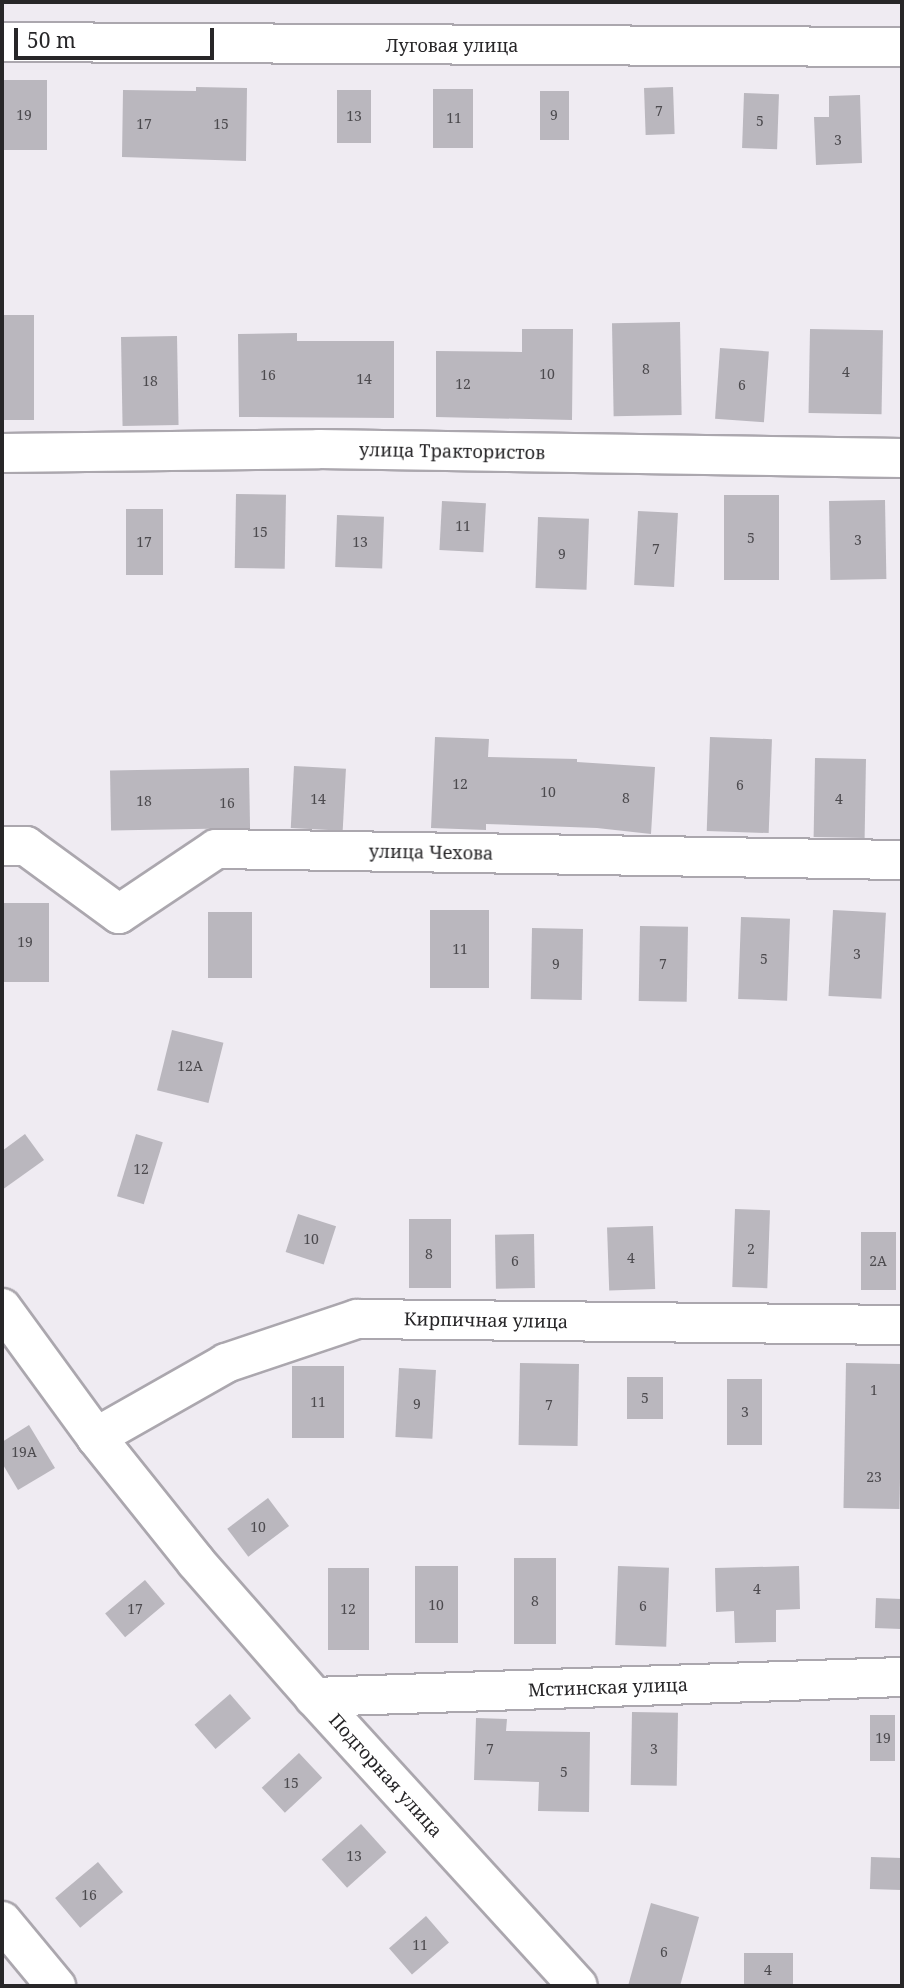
<!DOCTYPE html>
<html>
<head>
<meta charset="utf-8">
<style>
  body { margin:0 }
  #map { position:relative; width:904px; height:1988px; overflow:hidden; background:#efebf2; font-family:"Noto Serif",serif }
  div>[style] { position:absolute }
  [style*='--x'] { left:calc(var(--x)*1px); top:calc(var(--y)*1px); width:calc(var(--w)*1px); rotate:calc(var(--a)*1deg) }
  .building>* { inset:0; background:#bab7be; transform-origin:0 0 }
  .roads { filter:drop-shadow(2px 0 #aba7ae) drop-shadow(-2px 0 #aba7ae) drop-shadow(0 2px #aba7ae) drop-shadow(0 -2px #aba7ae) }
  .minor>* { height:38px; margin:-19px; padding:0 19px; transform-origin:19px; border-radius:19px; background:#fff }
  span { translate:-50% -50%; white-space:nowrap; text-align:center; line-height:1.15; -webkit-text-stroke:5px #fff; paint-order:stroke }
  .number-label { font-size:14px; color:#4c4a4e }
  .number-label span { -webkit-text-stroke-width:0 }
  .street-label { font-size:18px; color:#272628 }
  .frame { position:absolute; inset:0; border:4px solid #272628; pointer-events:none }
  .scale { position:absolute; left:14px; top:28px; width:200px; height:32px; box-sizing:border-box; border:4px solid #272628; border-top:0; padding-left:9px; font-size:21px; line-height:24px; white-space:nowrap; color:#272628; -webkit-text-stroke:5px #fff; paint-order:stroke }
</style>
</head>
<body>
<div id="map">
  <div class="building">
    <div style="left:47px;top:80px;width:70px;height:45px;rotate:90deg"></div>
    <div style="clip-path:polygon(196px 87px,247px 88px,246px 161px,122px 157px,123px 90px,196px 91px)"></div>
    <div style="left:673px;top:87px;width:47px;height:29px;rotate:88deg"></div>
    <div style="left:433px;top:89px;width:40px;height:59px"></div>
    <div style="left:337px;top:90px;width:34px;height:53px"></div>
    <div style="left:540px;top:91px;width:29px;height:49px"></div>
    <div style="left:744px;top:93px;width:35px;height:55px;rotate:2deg"></div>
    <div style="clip-path:polygon(860px 95px,862px 163px,816px 165px,814px 117px,829px 117px,829px 96px)"></div>
    <div style="left:2px;top:315px;width:32px;height:105px"></div>
    <div style="left:680px;top:322px;width:93px;height:68px;rotate:89deg"></div>
    <div style="clip-path:polygon(522px 329px,573px 329px,572px 420px,436px 417px,436px 351px,522px 352px)"></div>
    <div style="left:810px;top:329px;width:73px;height:84px;rotate:1deg"></div>
    <div style="clip-path:polygon(297px 333px,297px 341px,394px 341px,394px 418px,239px 417px,238px 334px)"></div>
    <div style="left:177px;top:336px;width:89px;height:56px;rotate:89deg"></div>
    <div style="left:720px;top:348px;width:49px;height:71px;rotate:4deg"></div>
    <div style="left:236px;top:494px;width:50px;height:74px;rotate:1deg"></div>
    <div style="left:724px;top:495px;width:55px;height:85px"></div>
    <div style="left:885px;top:500px;width:79px;height:56px;rotate:89deg"></div>
    <div style="left:442px;top:501px;width:44px;height:49px;rotate:3deg"></div>
    <div style="left:126px;top:509px;width:37px;height:66px"></div>
    <div style="left:638px;top:511px;width:40px;height:74px;rotate:3deg"></div>
    <div style="left:337px;top:515px;width:47px;height:52px;rotate:2deg"></div>
    <div style="left:538px;top:517px;width:51px;height:71px;rotate:2deg"></div>
    <div style="clip-path:polygon(435px 737px,489px 739px,488px 757px,577px 759px,577px 762px,655px 767px,651px 834px,597px 828px,486px 824px,486px 830px,431px 828px)"></div>
    <div style="left:710px;top:737px;width:62px;height:94px;rotate:2deg"></div>
    <div style="left:815px;top:758px;width:51px;height:79px;rotate:1deg"></div>
    <div style="left:294px;top:766px;width:52px;height:62px;rotate:3deg"></div>
    <div style="left:249px;top:768px;width:60px;height:139px;rotate:89deg"></div>
    <div style="left:2px;top:903px;width:47px;height:79px"></div>
    <div style="left:430px;top:910px;width:59px;height:78px"></div>
    <div style="left:833px;top:910px;width:53px;height:86px;rotate:3deg"></div>
    <div style="left:208px;top:912px;width:44px;height:66px"></div>
    <div style="left:741px;top:917px;width:49px;height:82px;rotate:2deg"></div>
    <div style="left:640px;top:926px;width:48px;height:75px;rotate:1deg"></div>
    <div style="left:532px;top:928px;width:51px;height:71px;rotate:1deg"></div>
    <div style="left:172px;top:1030px;width:53px;height:62px;rotate:14deg"></div>
    <div style="clip-path:polygon(25px 1134px,44px 1160px,2px 1190px,2px 1151px)"></div>
    <div style="left:136px;top:1134px;width:28px;height:65px;rotate:17deg"></div>
    <div style="left:735px;top:1209px;width:35px;height:78px;rotate:2deg"></div>
    <div style="left:298px;top:1214px;width:40px;height:40px;rotate:18deg"></div>
    <div style="left:409px;top:1219px;width:42px;height:69px"></div>
    <div style="left:653px;top:1226px;width:63px;height:46px;rotate:88deg"></div>
    <div style="left:861px;top:1232px;width:35px;height:58px"></div>
    <div style="left:534px;top:1234px;width:54px;height:39px;rotate:89deg"></div>
    <div style="left:520px;top:1363px;width:59px;height:82px;rotate:1deg"></div>
    <div style="left:846px;top:1363px;width:56px;height:145px;rotate:1deg"></div>
    <div style="left:292px;top:1366px;width:52px;height:72px"></div>
    <div style="left:399px;top:1368px;width:37px;height:69px;rotate:3deg"></div>
    <div style="left:627px;top:1377px;width:36px;height:42px"></div>
    <div style="left:762px;top:1379px;width:66px;height:35px;rotate:90deg"></div>
    <div style="clip-path:polygon(29px 1425px,55px 1468px,18px 1490px,2px 1463px,2px 1442px)"></div>
    <div style="left:268px;top:1498px;width:35px;height:51px;rotate:53deg"></div>
    <div style="left:514px;top:1558px;width:42px;height:86px"></div>
    <div style="left:415px;top:1566px;width:43px;height:77px"></div>
    <div style="left:618px;top:1566px;width:51px;height:79px;rotate:2deg"></div>
    <div style="clip-path:polygon(799px 1566px,800px 1609px,776px 1610px,776px 1642px,735px 1643px,734px 1611px,716px 1612px,715px 1568px)"></div>
    <div style="left:328px;top:1568px;width:41px;height:82px"></div>
    <div style="left:145px;top:1580px;width:31px;height:52px;rotate:50deg"></div>
    <div style="left:876px;top:1598px;width:26px;height:30px;rotate:2deg"></div>
    <div style="left:230px;top:1694px;width:32px;height:47px;rotate:49deg"></div>
    <div style="left:632px;top:1712px;width:46px;height:73px;rotate:1deg"></div>
    <div style="left:870px;top:1715px;width:25px;height:46px"></div>
    <div style="clip-path:polygon(476px 1718px,507px 1719px,506px 1731px,590px 1732px,589px 1812px,538px 1811px,539px 1782px,474px 1780px)"></div>
    <div style="left:299px;top:1753px;width:34px;height:51px;rotate:47deg"></div>
    <div style="left:361px;top:1824px;width:38px;height:53px;rotate:48deg"></div>
    <div style="left:871px;top:1857px;width:31px;height:32px;rotate:2deg"></div>
    <div style="left:98px;top:1862px;width:39px;height:56px;rotate:50deg"></div>
    <div style="clip-path:polygon(651px 1903px,699px 1917px,680px 1986px,628px 1986px)"></div>
    <div style="left:426px;top:1916px;width:35px;height:49px;rotate:49deg"></div>
    <div style="left:744px;top:1953px;width:49px;height:33px"></div>
  </div>
  <div class="roads">
    <div class="minor">
      <div style="--x:2;--y:42;--w:900;--a:0.32"></div>
      <div style="--x:2;--y:453;--w:317;--a:-0.7"></div>
      <div style="--x:319;--y:449;--w:583;--a:0.88"></div>
      <div style="--x:2;--y:846;--w:24;--a:0"></div>
      <div style="--x:26;--y:846;--w:115;--a:36.2"></div>
      <div style="--x:119;--y:914;--w:117;--a:-33.8"></div>
      <div style="--x:216;--y:849;--w:686;--a:0.92"></div>
      <div style="--x:2;--y:1308;--w:160;--a:53.9"></div>
      <div style="--x:96;--y:1437;--w:160;--a:51.3"></div>
      <div style="--x:196;--y:1562;--w:179;--a:48.8"></div>
      <div style="--x:314;--y:1697;--w:391;--a:47.6"></div>
      <div style="--x:96;--y:1437;--w:150;--a:-29.6"></div>
      <div style="--x:226;--y:1363;--w:138;--a:-18.6"></div>
      <div style="--x:357;--y:1319;--w:545;--a:0.63"></div>
      <div style="--x:314;--y:1697;--w:588;--a:-1.95"></div>
      <div style="--x:2;--y:1921;--w:85;--a:50.3"></div>
    </div>
  </div>
  <div class="number-label">
    <span style="left:659px;top:111px">7</span>
    <span style="left:24px;top:115px">19</span>
    <span style="left:554px;top:115px">9</span>
    <span style="left:354px;top:116px">13</span>
    <span style="left:454px;top:118px">11</span>
    <span style="left:760px;top:121px">5</span>
    <span style="left:144px;top:124px">17</span>
    <span style="left:221px;top:124px">15</span>
    <span style="left:838px;top:140px">3</span>
    <span style="left:646px;top:369px">8</span>
    <span style="left:846px;top:372px">4</span>
    <span style="left:547px;top:374px">10</span>
    <span style="left:268px;top:375px">16</span>
    <span style="left:364px;top:379px">14</span>
    <span style="left:150px;top:381px">18</span>
    <span style="left:463px;top:384px">12</span>
    <span style="left:742px;top:385px">6</span>
    <span style="left:463px;top:526px">11</span>
    <span style="left:260px;top:532px">15</span>
    <span style="left:751px;top:538px">5</span>
    <span style="left:858px;top:540px">3</span>
    <span style="left:144px;top:542px">17</span>
    <span style="left:360px;top:542px">13</span>
    <span style="left:656px;top:549px">7</span>
    <span style="left:562px;top:554px">9</span>
    <span style="left:460px;top:784px">12</span>
    <span style="left:740px;top:785px">6</span>
    <span style="left:548px;top:792px">10</span>
    <span style="left:626px;top:798px">8</span>
    <span style="left:318px;top:799px">14</span>
    <span style="left:839px;top:799px">4</span>
    <span style="left:144px;top:801px">18</span>
    <span style="left:227px;top:803px">16</span>
    <span style="left:25px;top:942px">19</span>
    <span style="left:460px;top:949px">11</span>
    <span style="left:857px;top:954px">3</span>
    <span style="left:764px;top:959px">5</span>
    <span style="left:556px;top:964px">9</span>
    <span style="left:663px;top:964px">7</span>
    <span style="left:190px;top:1066px">12А</span>
    <span style="left:141px;top:1169px">12</span>
    <span style="left:311px;top:1239px">10</span>
    <span style="left:751px;top:1249px">2</span>
    <span style="left:429px;top:1254px">8</span>
    <span style="left:631px;top:1258px">4</span>
    <span style="left:515px;top:1261px">6</span>
    <span style="left:878px;top:1261px">2А</span>
    <span style="left:874px;top:1390px">1</span>
    <span style="left:645px;top:1398px">5</span>
    <span style="left:318px;top:1402px">11</span>
    <span style="left:417px;top:1404px">9</span>
    <span style="left:549px;top:1405px">7</span>
    <span style="left:745px;top:1412px">3</span>
    <span style="left:24px;top:1452px">19А</span>
    <span style="left:874px;top:1477px">23</span>
    <span style="left:258px;top:1527px">10</span>
    <span style="left:757px;top:1589px">4</span>
    <span style="left:535px;top:1601px">8</span>
    <span style="left:436px;top:1605px">10</span>
    <span style="left:643px;top:1606px">6</span>
    <span style="left:135px;top:1609px">17</span>
    <span style="left:348px;top:1609px">12</span>
    <span style="left:883px;top:1738px">19</span>
    <span style="left:490px;top:1749px">7</span>
    <span style="left:654px;top:1749px">3</span>
    <span style="left:564px;top:1772px">5</span>
    <span style="left:291px;top:1783px">15</span>
    <span style="left:354px;top:1856px">13</span>
    <span style="left:89px;top:1895px">16</span>
    <span style="left:420px;top:1945px">11</span>
    <span style="left:664px;top:1952px">6</span>
    <span style="left:768px;top:1970px">4</span>
  </div>
  <div class="street-label">
    <span style="left:452px;top:45px">Луговая улица</span>
    <span style="left:452px;top:451px;rotate:1deg">улица Трактористов</span>
    <span style="left:431px;top:852px;rotate:1deg">улица Чехова</span>
    <span style="left:486px;top:1320px;rotate:1deg">Кирпичная улица</span>
    <span style="left:608px;top:1687px;rotate:-2deg">Мстинская улица</span>
    <span style="left:386px;top:1775px;rotate:48deg">Подгорная улица</span>
  </div>
  <div class="frame"></div>
  <div class="scale">50 m</div>
</div>
</body>
</html>
